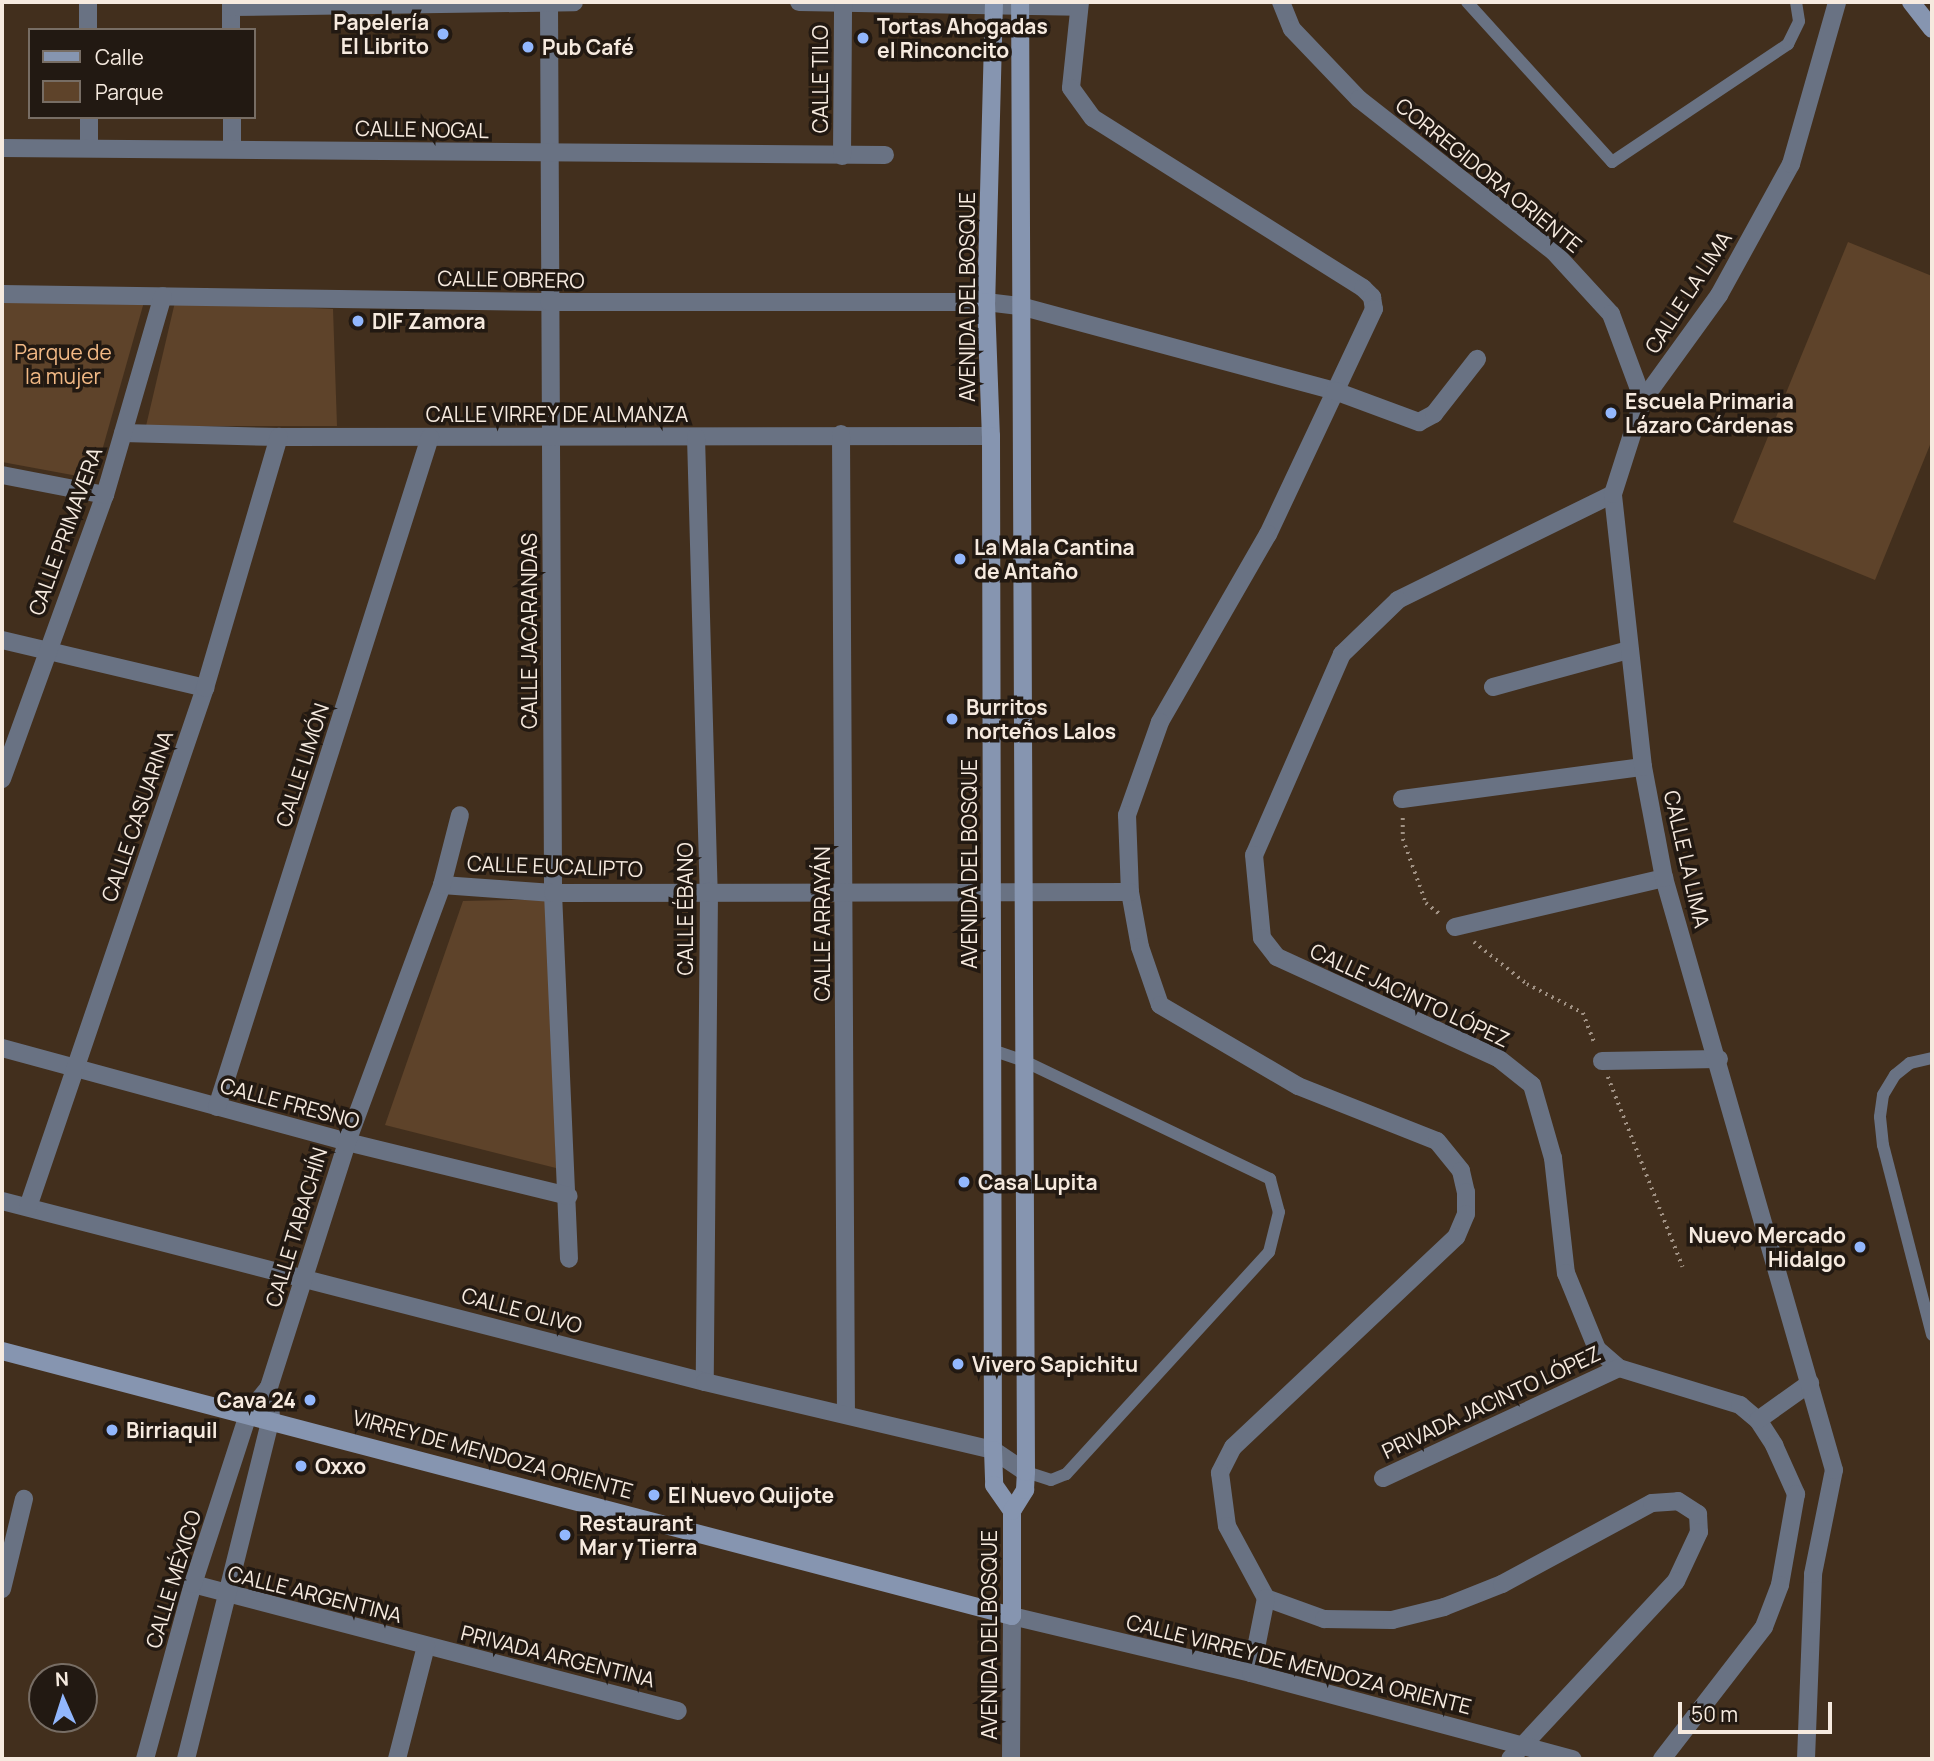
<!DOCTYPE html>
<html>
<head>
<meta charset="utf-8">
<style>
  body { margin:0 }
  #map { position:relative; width:1934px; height:1761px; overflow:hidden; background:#422f1d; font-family:Manrope,sans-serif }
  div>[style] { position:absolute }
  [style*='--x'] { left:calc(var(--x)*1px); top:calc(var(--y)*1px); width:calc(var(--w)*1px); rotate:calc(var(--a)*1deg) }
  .green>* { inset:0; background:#5e432a }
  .path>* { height:3.5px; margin-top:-1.75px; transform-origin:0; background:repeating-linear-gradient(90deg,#a09183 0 2px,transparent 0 7px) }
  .lane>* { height:12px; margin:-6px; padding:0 6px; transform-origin:6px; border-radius:6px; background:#697283 }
  .street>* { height:18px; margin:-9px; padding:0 9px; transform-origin:9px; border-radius:9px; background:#697283 }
  .secondary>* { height:18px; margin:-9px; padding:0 9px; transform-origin:9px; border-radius:9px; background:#8695b0 }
  .dots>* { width:19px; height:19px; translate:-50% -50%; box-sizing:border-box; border:4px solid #221912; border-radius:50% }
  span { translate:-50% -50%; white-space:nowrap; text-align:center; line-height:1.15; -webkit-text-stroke:7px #221912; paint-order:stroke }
  .poi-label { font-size:21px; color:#f6eadf; font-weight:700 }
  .right { translate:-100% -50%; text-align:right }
  .left { translate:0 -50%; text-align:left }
  .street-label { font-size:21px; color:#f6eadf }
  .park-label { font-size:21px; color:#f2b985 }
  .frame { position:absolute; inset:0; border:4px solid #f6eadf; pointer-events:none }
  .legend { position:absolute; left:28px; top:28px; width:228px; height:91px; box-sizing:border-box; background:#221912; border:2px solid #776d64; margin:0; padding:9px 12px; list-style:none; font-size:21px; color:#f6eadf }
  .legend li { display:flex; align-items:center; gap:14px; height:35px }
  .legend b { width:35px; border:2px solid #776d64 }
  .north { position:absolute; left:28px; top:1663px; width:70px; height:70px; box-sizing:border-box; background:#221912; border:2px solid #776d64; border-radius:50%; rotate:357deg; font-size:19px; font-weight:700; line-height:28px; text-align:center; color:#f6eadf }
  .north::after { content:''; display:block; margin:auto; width:24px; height:32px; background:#92b7fd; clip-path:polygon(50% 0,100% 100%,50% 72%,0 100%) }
  .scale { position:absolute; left:1678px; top:1702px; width:154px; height:32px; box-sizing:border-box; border:4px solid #f6eadf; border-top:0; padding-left:9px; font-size:21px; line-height:24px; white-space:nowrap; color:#f6eadf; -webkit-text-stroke:5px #221912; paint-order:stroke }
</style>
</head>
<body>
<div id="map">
  <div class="green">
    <div style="clip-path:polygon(1848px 242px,1932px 276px,1932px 440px,1875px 580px,1733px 522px)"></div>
    <div style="clip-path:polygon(2px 302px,144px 302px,94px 479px,2px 462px)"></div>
    <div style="clip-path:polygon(175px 302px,333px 309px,337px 426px,146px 426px)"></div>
    <div style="clip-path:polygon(551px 899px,556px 1168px,385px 1125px,463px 901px)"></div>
  </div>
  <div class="path">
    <div style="--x:1403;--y:818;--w:21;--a:90"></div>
    <div style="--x:1403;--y:839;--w:68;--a:70.2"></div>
    <div style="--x:1426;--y:903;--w:19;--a:39"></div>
    <div style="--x:1474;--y:942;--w:68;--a:38.4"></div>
    <div style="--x:1527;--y:984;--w:63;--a:27.4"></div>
    <div style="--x:1583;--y:1013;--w:33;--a:69"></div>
    <div style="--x:1608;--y:1077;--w:204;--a:68.5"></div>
  </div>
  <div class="lane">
    <div style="--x:1467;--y:2;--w:216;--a:47.8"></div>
    <div style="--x:1612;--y:162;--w:212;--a:-33.8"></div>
    <div style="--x:1788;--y:44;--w:25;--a:-64"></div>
    <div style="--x:1799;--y:21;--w:19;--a:-99"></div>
    <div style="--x:992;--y:1050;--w:34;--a:19"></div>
    <div style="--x:1024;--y:1061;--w:273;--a:25.6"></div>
    <div style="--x:1270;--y:1179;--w:34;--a:75"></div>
    <div style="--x:1279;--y:1212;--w:41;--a:104"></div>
    <div style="--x:1269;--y:1252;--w:301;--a:132.4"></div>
    <div style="--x:1066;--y:1474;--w:16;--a:158"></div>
    <div style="--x:1051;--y:1480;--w:26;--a:-162"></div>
    <div style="--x:1932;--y:1058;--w:23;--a:167"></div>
    <div style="--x:1910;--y:1063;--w:19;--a:141"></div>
    <div style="--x:1895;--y:1075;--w:23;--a:121"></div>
    <div style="--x:1883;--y:1095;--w:22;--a:98"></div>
    <div style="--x:1880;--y:1117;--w:28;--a:84"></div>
    <div style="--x:1883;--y:1145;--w:196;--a:75.5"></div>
  </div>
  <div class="street">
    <div style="--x:88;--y:2;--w:28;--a:90"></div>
    <div style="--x:231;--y:2;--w:28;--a:90"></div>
    <div style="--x:549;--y:2;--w:891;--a:89.74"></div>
    <div style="--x:553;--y:893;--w:366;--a:87.5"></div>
    <div style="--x:799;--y:2;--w:279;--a:1"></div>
    <div style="--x:1080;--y:2;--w:86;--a:96"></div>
    <div style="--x:1071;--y:88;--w:37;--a:54"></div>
    <div style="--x:1093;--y:118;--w:319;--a:32.2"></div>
    <div style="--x:1363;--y:288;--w:13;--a:45"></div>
    <div style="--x:1372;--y:297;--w:12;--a:81"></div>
    <div style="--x:1374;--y:309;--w:249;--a:115.2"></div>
    <div style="--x:1268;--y:534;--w:217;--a:119.9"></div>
    <div style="--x:1160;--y:722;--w:99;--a:109.5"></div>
    <div style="--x:1127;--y:815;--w:77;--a:87.8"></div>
    <div style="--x:1130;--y:892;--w:56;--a:79.7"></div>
    <div style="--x:1140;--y:947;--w:61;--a:71"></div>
    <div style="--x:1160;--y:1005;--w:160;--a:30.4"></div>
    <div style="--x:1298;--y:1086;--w:149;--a:21.6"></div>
    <div style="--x:1437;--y:1141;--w:38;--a:51"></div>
    <div style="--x:1461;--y:1171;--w:22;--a:77"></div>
    <div style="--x:1466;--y:1192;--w:22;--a:90"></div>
    <div style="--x:1466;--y:1214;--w:25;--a:113"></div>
    <div style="--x:1456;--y:1237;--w:306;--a:136.7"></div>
    <div style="--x:1233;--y:1447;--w:29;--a:117"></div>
    <div style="--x:1220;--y:1473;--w:53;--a:82.5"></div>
    <div style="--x:1227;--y:1526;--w:82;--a:61.6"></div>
    <div style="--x:1266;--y:1598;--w:62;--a:19.9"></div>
    <div style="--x:1324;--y:1619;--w:68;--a:0.8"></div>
    <div style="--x:1392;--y:1620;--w:54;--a:-14"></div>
    <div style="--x:1444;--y:1607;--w:62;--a:-21.6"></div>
    <div style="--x:1502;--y:1584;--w:170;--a:-28.4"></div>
    <div style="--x:1652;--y:1503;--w:26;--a:-4"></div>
    <div style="--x:1678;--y:1501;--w:24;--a:33"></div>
    <div style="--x:1698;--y:1514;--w:18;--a:87"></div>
    <div style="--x:1699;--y:1532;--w:54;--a:115.1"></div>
    <div style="--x:1676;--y:1581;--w:243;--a:133"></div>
    <div style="--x:1281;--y:2;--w:29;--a:68"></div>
    <div style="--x:1292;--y:29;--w:97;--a:46.3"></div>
    <div style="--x:1359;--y:99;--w:248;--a:38.1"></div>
    <div style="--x:1554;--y:252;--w:84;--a:47.4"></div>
    <div style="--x:1611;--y:314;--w:92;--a:69.6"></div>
    <div style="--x:231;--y:7;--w:343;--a:-0.8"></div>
    <div style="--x:89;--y:117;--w:30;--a:90"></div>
    <div style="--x:232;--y:117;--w:32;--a:90"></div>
    <div style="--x:2;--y:148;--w:883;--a:0.45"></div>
    <div style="--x:842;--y:156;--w:154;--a:-89.6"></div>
    <div style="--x:2;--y:294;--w:547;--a:0.84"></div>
    <div style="--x:549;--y:302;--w:437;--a:0"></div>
    <div style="--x:986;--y:302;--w:34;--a:7"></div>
    <div style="--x:1020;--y:306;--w:326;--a:15.1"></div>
    <div style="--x:1335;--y:391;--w:90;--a:20.3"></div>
    <div style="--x:1419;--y:422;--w:17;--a:-28"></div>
    <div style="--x:1434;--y:414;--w:70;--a:-52"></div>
    <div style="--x:123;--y:433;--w:156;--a:1.5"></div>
    <div style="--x:279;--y:437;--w:712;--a:-0.08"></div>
    <div style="--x:841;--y:434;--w:980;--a:89.71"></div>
    <div style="--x:696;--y:437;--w:454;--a:88.4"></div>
    <div style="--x:709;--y:891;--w:491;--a:90.5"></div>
    <div style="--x:2;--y:475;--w:105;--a:11"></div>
    <div style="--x:1613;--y:494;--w:240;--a:153.8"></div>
    <div style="--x:1398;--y:600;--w:78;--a:136"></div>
    <div style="--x:1342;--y:654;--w:219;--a:113.6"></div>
    <div style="--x:1254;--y:855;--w:83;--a:84.5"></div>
    <div style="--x:1262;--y:938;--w:24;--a:52"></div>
    <div style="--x:1277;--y:957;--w:243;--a:24.6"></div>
    <div style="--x:1498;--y:1058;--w:43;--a:38.5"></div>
    <div style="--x:1532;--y:1085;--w:76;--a:74"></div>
    <div style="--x:1553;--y:1158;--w:116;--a:83.6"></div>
    <div style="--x:1566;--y:1273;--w:82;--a:67.8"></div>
    <div style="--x:1597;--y:1349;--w:29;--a:41"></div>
    <div style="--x:1619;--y:1368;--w:127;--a:17"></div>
    <div style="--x:1740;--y:1405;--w:23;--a:40"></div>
    <div style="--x:1758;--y:1420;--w:30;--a:57"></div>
    <div style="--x:1774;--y:1445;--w:54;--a:65.8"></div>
    <div style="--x:1796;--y:1494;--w:92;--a:100"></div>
    <div style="--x:1780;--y:1585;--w:45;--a:110.9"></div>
    <div style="--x:1764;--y:1627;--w:167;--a:127.7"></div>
    <div style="--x:2;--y:640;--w:209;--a:13.3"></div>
    <div style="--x:1493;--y:687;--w:140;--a:-15.3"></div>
    <div style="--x:2;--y:779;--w:302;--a:-70.1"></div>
    <div style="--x:105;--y:495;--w:207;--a:-73.8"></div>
    <div style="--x:1402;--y:799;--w:243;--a:-7.6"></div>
    <div style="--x:442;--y:885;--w:111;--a:4.1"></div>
    <div style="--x:553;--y:893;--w:577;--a:-0.1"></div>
    <div style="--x:1455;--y:927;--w:215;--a:-13.2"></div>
    <div style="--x:2;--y:1048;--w:358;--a:15.2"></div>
    <div style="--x:347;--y:1142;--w:228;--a:13.7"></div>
    <div style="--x:1602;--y:1061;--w:117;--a:-1"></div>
    <div style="--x:217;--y:1107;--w:703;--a:-72.36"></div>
    <div style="--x:2;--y:1201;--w:726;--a:14.44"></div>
    <div style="--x:705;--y:1382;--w:296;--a:13.3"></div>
    <div style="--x:993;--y:1450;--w:40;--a:34"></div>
    <div style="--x:28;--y:1207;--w:548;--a:-71.17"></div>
    <div style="--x:205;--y:688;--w:262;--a:-73.6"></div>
    <div style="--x:1758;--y:1420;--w:64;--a:-35.4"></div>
    <div style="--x:1383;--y:1478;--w:260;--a:-25"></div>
    <div style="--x:193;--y:1584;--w:501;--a:14.67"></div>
    <div style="--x:2;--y:1589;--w:93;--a:-76.3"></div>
    <div style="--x:1251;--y:1673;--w:76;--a:-78.7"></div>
    <div style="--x:145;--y:1759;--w:181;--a:-74.7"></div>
    <div style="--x:193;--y:1584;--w:181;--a:-72"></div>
    <div style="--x:249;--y:1412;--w:32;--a:-51"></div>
    <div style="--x:186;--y:1759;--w:351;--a:-76"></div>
    <div style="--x:271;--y:1418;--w:31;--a:-94"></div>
    <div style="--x:269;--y:1387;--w:257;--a:-72.3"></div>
    <div style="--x:347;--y:1142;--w:274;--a:-69.7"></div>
    <div style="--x:442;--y:885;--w:72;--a:-75.6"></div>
    <div style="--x:397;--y:1759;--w:117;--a:-75.6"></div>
    <div style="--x:1011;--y:1759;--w:143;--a:-89.6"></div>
    <div style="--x:1012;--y:1616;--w:246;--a:13.4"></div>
    <div style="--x:1251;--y:1673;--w:333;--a:15"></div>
    <div style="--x:1806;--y:1759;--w:185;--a:-87.8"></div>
    <div style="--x:1813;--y:1574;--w:106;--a:-78.6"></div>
    <div style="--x:1834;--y:1470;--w:616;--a:-106.02"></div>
    <div style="--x:1664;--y:878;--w:113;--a:-100.7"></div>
    <div style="--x:1643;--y:767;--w:275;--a:-96.3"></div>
    <div style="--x:1613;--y:494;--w:99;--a:-72.3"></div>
    <div style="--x:1643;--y:400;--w:130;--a:-54.1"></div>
    <div style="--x:1719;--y:295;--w:149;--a:-61.2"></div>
    <div style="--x:1791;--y:164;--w:168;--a:-74.1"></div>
  </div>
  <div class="secondary">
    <div style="--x:994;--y:2;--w:300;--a:91.5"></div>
    <div style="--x:986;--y:302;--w:134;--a:87.9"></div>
    <div style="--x:991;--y:436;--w:1014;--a:89.89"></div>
    <div style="--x:993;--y:1450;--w:35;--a:88"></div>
    <div style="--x:994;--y:1485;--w:32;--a:55"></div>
    <div style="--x:1911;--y:2;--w:34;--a:52"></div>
    <div style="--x:2;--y:1351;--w:1044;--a:14.7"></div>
    <div style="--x:1012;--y:1616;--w:105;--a:-90"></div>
    <div style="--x:1012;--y:1511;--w:25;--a:-58"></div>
    <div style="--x:1025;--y:1490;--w:18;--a:-87"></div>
    <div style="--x:1026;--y:1472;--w:1470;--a:-90.23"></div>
  </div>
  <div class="dots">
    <div style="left:443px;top:34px;background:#92b7fd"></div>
    <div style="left:863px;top:38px;background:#92b7fd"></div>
    <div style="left:528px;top:47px;background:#92b7fd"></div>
    <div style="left:358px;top:321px;background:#92b7fd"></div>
    <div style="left:1611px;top:413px;background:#92b7fd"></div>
    <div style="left:960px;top:559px;background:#92b7fd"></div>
    <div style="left:952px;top:719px;background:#92b7fd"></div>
    <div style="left:964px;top:1182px;background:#92b7fd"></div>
    <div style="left:1860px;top:1247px;background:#92b7fd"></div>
    <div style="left:958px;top:1364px;background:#92b7fd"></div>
    <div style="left:310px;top:1400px;background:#92b7fd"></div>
    <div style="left:112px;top:1430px;background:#92b7fd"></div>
    <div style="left:301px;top:1466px;background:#92b7fd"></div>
    <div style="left:654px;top:1495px;background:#92b7fd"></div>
    <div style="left:565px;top:1535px;background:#92b7fd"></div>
  </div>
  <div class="poi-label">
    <span class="right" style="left:429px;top:34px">Papelería<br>El Librito</span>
    <span class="left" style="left:877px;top:38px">Tortas Ahogadas<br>el Rinconcito</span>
    <span class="left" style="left:542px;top:47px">Pub Café</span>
    <span class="left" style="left:372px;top:321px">DIF Zamora</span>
    <span class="left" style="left:1625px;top:413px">Escuela Primaria<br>Lázaro Cárdenas</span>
    <span class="left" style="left:974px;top:559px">La Mala Cantina<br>de Antaño</span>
    <span class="left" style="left:966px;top:719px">Burritos<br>norteños Lalos</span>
    <span class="left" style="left:978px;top:1182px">Casa Lupita</span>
    <span class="right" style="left:1846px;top:1247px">Nuevo Mercado<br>Hidalgo</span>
    <span class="left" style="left:972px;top:1364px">Vivero Sapichitu</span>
    <span class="right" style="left:296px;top:1400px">Cava 24</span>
    <span class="left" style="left:126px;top:1430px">Birriaquil</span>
    <span class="left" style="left:315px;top:1466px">Oxxo</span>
    <span class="left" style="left:668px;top:1495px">El Nuevo Quijote</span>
    <span class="left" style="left:579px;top:1535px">Restaurant<br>Mar y Tierra</span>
  </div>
  <div class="street-label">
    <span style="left:820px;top:79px;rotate:-90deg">CALLE TILO</span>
    <span style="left:422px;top:129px;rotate:1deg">CALLE NOGAL</span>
    <span style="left:1489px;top:175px;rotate:39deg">CORREGIDORA ORIENTE</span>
    <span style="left:511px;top:279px;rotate:1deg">CALLE OBRERO</span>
    <span style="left:1688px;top:292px;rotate:-57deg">CALLE LA LIMA</span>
    <span style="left:967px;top:297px;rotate:-90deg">AVENIDA DEL BOSQUE</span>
    <span style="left:557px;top:414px">CALLE VIRREY DE ALMANZA</span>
    <span style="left:65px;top:531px;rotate:-70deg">CALLE PRIMAVERA</span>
    <span style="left:529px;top:631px;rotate:-90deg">CALLE JACARANDAS</span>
    <span style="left:302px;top:765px;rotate:-72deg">CALLE LIMÓN</span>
    <span style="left:137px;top:816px;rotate:-71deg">CALLE CASUARINA</span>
    <span style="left:1687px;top:859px;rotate:77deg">CALLE LA LIMA</span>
    <span style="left:969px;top:864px;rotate:-90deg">AVENIDA DEL BOSQUE</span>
    <span style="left:555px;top:866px;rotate:2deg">CALLE EUCALIPTO</span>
    <span style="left:685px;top:909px;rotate:-90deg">CALLE ÉBANO</span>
    <span style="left:822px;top:924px;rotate:-90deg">CALLE ARRAYÁN</span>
    <span style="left:1410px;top:995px;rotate:25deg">CALLE JACINTO LÓPEZ</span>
    <span style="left:290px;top:1103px;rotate:15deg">CALLE FRESNO</span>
    <span style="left:296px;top:1227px;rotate:-73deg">CALLE TABACHÍN</span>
    <span style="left:522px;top:1310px;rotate:15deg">CALLE OLIVO</span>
    <span style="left:1491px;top:1402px;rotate:-25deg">PRIVADA JACINTO LÓPEZ</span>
    <span style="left:493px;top:1454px;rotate:15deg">VIRREY DE MENDOZA ORIENTE</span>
    <span style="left:173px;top:1579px;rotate:-73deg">CALLE MÉXICO</span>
    <span style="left:315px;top:1594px;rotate:14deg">CALLE ARGENTINA</span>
    <span style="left:989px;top:1635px;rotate:-90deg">AVENIDA DEL BOSQUE</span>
    <span style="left:558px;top:1656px;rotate:14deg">PRIVADA ARGENTINA</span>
    <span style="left:1299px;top:1664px;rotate:14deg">CALLE VIRREY DE MENDOZA ORIENTE</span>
  </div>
  <div class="park-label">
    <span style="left:63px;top:364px">Parque de<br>la mujer</span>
  </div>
  <div class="frame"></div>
  <ul class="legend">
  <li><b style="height:9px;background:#8695b0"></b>Calle</li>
  <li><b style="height:19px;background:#5e432a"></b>Parque</li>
  </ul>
  <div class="north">N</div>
  <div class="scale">50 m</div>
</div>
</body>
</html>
